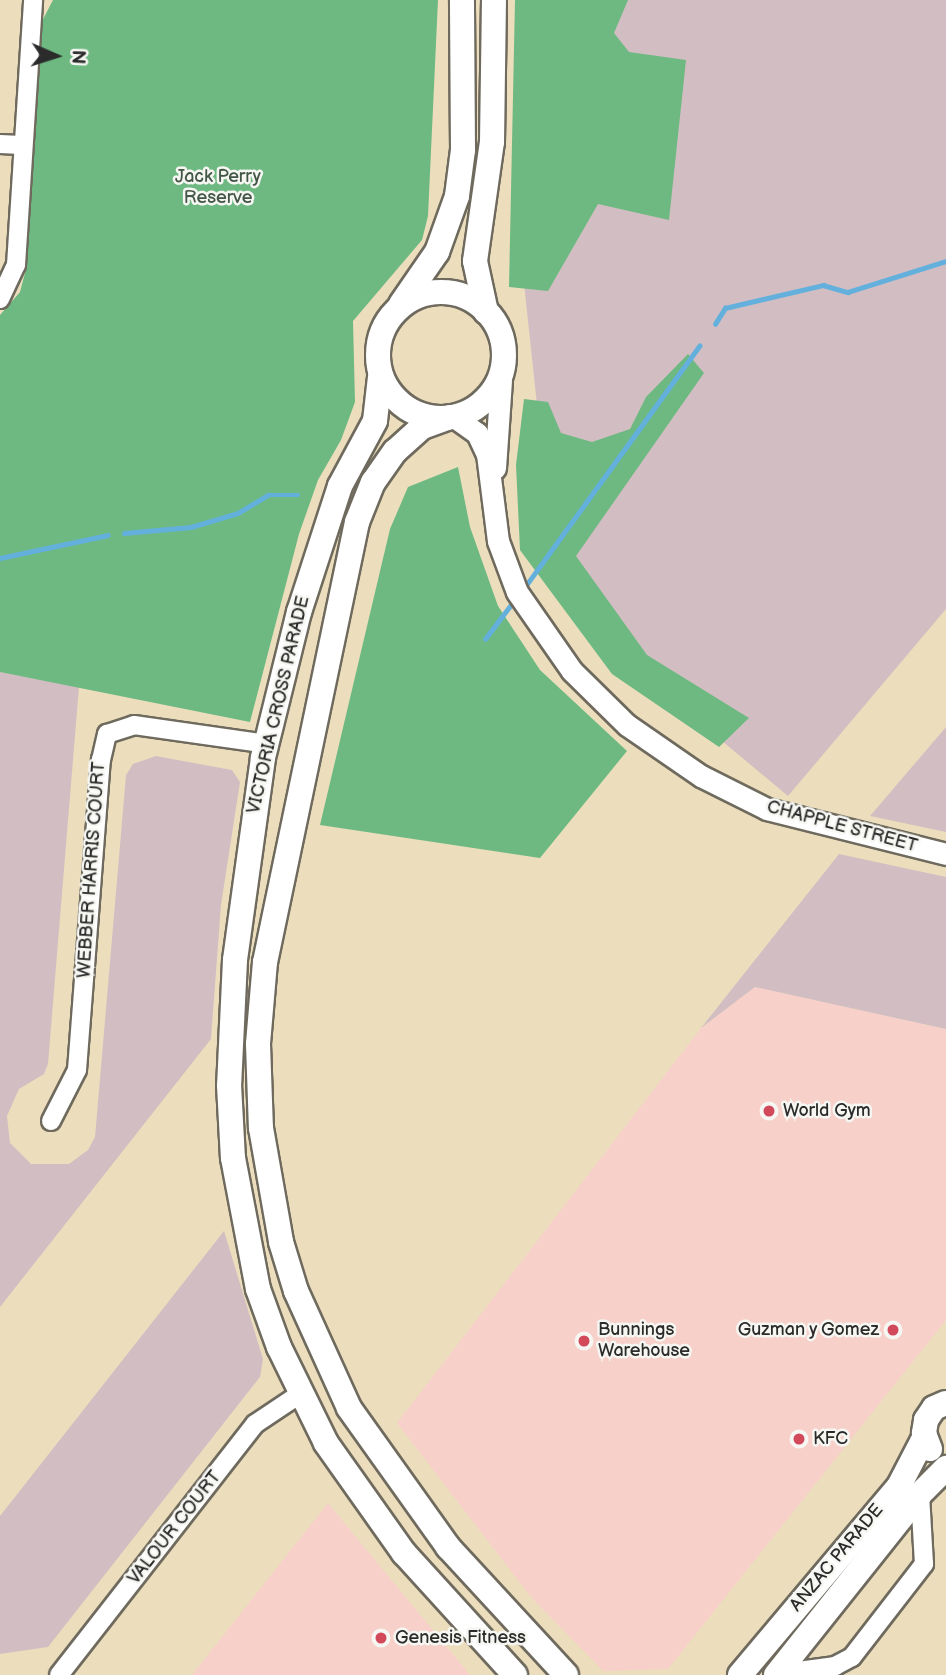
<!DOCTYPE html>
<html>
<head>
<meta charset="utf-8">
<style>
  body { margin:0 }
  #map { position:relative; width:946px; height:1675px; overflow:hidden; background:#ecdebc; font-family:"Balsamiq Sans",sans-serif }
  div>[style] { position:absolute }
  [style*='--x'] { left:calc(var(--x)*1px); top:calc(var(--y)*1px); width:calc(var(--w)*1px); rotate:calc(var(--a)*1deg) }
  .built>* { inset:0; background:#f7d0ca }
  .industrial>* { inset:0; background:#d2bec2 }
  .forest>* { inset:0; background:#6db981 }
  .stream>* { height:4.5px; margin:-2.25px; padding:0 2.25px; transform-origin:2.25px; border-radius:2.25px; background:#64b0dd }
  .roads { filter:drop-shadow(2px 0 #6f6a5e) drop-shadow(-2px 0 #6f6a5e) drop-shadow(0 2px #6f6a5e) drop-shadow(0 -2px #6f6a5e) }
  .minor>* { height:18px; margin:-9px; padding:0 9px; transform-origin:9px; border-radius:9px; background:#fff }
  .tertiary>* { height:21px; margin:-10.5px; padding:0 10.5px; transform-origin:10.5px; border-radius:10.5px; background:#fff }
  .secondary>* { height:24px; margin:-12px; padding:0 12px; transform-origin:12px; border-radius:12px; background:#fff }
  .secondary>.ring { margin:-12px; padding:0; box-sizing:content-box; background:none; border:24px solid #fff; border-radius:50% }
  .dots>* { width:19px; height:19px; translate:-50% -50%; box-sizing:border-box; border:4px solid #f6f6f2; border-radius:50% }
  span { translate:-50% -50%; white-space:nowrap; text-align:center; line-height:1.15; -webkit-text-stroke:5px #f6f6f2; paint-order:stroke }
  .park-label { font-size:18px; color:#425646 }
  .street-label { font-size:18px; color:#2b2b2b }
  .poi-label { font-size:18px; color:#2b2b2b }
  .left { translate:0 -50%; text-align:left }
  .right { translate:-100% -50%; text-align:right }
  .north { position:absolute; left:21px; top:21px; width:70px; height:70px; -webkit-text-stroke:5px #f6f6f2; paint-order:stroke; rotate:93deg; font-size:19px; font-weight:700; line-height:28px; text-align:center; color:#2b2b2b }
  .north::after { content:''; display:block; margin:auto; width:24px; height:32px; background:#2b2b2b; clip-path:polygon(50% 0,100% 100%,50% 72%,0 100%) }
</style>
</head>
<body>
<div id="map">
  <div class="built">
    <div style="clip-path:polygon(755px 987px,946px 1029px,946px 1320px,668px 1669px,603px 1671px,531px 1597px,397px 1423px,701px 1028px)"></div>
    <div style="clip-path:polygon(328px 1503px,360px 1542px,470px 1675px,192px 1675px)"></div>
  </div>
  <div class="industrial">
    <div style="clip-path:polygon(523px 0,946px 0,946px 609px,788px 796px,608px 646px,554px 564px,523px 274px)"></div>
    <div style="clip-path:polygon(0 672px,79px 687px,48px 1064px,44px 1074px,19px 1089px,7px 1116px,10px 1143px,31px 1164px,69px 1164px,88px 1150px,95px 1137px,126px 775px,133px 764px,156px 756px,232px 770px,240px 782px,221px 905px,211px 1039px,0 1307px)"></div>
    <div style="clip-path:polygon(946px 727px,946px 832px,870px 816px)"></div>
    <div style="clip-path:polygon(839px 854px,946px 877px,946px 1029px,755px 987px,701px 1028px)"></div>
    <div style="clip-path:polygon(224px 1231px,263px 1359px,260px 1377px,48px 1647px,0 1654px,0 1516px)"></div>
  </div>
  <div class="forest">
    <div style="clip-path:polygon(53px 0,438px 0,428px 216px,422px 240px,353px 321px,355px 402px,341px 440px,318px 480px,299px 534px,250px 722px,0 672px,0 315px,20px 292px,26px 269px,39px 27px)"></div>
    <div style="clip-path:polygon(515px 0,628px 0,614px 33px,629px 52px,686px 60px,669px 220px,598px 204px,548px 291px,509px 287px)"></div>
    <div style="clip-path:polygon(688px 354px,704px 373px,576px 556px,647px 655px,749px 718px,719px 747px,612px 674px,520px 550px,516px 465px,524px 399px,548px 402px,561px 433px,592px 442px,630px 429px,646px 397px)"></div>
    <div style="clip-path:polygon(458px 467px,470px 527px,498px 606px,540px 670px,627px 751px,540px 858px,320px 825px,390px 529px,408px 487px)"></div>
  </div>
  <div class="stream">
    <div style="--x:715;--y:324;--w:19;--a:-58"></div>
    <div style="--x:725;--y:308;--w:101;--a:-13.2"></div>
    <div style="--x:823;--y:285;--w:26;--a:16"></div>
    <div style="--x:848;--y:292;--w:103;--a:-17.6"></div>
    <div style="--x:124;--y:533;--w:67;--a:-5.1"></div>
    <div style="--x:191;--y:527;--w:49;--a:-16.6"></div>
    <div style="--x:238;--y:513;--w:35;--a:-31"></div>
    <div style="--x:268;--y:495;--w:30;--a:0"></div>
    <div style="--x:0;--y:558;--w:110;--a:-12"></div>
    <div style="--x:527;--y:584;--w:294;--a:-54.1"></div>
    <div style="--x:485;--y:639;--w:41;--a:-52.9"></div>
  </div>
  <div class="roads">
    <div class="minor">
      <div style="--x:0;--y:144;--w:21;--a:3"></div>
      <div style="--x:0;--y:299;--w:38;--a:-65"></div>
      <div style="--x:16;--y:265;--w:266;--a:-86.3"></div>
      <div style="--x:51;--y:1121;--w:57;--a:-63"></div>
      <div style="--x:77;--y:1070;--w:311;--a:-85.6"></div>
      <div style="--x:101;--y:760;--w:27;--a:-77"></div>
      <div style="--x:107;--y:734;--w:28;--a:-18"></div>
      <div style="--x:134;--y:725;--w:134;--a:8.1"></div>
      <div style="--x:776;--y:1674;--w:60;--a:-7.7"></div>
      <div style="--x:835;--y:1666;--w:19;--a:-28"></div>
      <div style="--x:852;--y:1657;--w:118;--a:-52.3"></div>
      <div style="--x:924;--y:1564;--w:70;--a:-93.3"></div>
      <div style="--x:59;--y:1675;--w:318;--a:-52"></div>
      <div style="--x:255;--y:1424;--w:54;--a:-33.7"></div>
    </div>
    <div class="tertiary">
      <div style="--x:454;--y:417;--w:28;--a:35"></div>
      <div style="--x:477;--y:433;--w:23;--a:65"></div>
      <div style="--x:487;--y:454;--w:88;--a:82.8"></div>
      <div style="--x:498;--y:541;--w:54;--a:69.6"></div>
      <div style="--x:517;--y:592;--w:96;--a:55.2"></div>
      <div style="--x:572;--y:671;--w:77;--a:44.5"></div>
      <div style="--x:627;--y:725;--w:90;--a:34.6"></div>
      <div style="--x:701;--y:776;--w:74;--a:26.6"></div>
      <div style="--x:767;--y:809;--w:185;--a:14.1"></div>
      <div style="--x:495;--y:468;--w:88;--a:-86.1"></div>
    </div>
    <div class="secondary">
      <div class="ring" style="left:378px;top:292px;width:102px;height:102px"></div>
      <div style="--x:401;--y:304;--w:63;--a:-55.3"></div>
      <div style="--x:437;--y:252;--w:59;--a:-70.3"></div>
      <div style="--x:457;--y:196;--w:46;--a:-82.6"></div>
      <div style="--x:463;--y:150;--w:150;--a:-90.4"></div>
      <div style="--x:486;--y:312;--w:52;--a:-102.2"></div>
      <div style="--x:475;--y:261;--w:120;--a:-81.9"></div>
      <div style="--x:492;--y:142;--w:142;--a:-89.2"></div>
      <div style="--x:380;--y:377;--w:44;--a:96.5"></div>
      <div style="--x:375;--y:421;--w:74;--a:118.3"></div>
      <div style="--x:340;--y:486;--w:133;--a:108"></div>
      <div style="--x:299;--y:612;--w:150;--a:103.9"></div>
      <div style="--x:263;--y:758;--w:204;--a:97.9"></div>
      <div style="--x:235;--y:960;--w:125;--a:92.7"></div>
      <div style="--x:229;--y:1085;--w:73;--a:86.9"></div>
      <div style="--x:233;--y:1158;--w:133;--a:79.2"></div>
      <div style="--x:258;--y:1289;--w:62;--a:70.1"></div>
      <div style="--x:279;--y:1347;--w:107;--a:63.9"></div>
      <div style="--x:326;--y:1443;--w:135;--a:54.7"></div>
      <div style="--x:404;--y:1553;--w:165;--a:47.7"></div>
      <div style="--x:450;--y:417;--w:30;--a:160"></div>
      <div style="--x:422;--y:427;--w:36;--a:138"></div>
      <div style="--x:395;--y:451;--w:38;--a:125"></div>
      <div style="--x:373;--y:482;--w:43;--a:111.8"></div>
      <div style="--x:357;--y:522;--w:450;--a:101.8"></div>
      <div style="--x:265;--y:962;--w:82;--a:94.9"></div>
      <div style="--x:258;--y:1044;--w:84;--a:88"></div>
      <div style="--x:261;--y:1128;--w:116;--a:80"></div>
      <div style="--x:281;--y:1242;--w:51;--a:73"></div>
      <div style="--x:296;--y:1291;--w:128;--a:65.6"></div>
      <div style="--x:349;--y:1408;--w:171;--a:54.5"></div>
      <div style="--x:448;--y:1547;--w:174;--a:47.3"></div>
      <div style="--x:930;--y:1449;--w:17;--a:-111"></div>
      <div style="--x:924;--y:1433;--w:13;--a:-81"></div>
      <div style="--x:926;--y:1420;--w:14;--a:-56"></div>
      <div style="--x:934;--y:1408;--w:13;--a:-23"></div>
      <div style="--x:740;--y:1675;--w:247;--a:-49.9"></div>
      <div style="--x:899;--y:1486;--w:56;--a:-62.5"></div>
      <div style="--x:776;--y:1675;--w:231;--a:-51.5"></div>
      <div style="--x:920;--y:1494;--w:37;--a:-45"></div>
    </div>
  </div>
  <div class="dots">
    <div style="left:769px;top:1111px;background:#d1495b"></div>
    <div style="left:893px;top:1330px;background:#d1495b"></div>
    <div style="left:584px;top:1341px;background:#d1495b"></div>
    <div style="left:799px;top:1439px;background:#d1495b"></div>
    <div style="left:381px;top:1638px;background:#d1495b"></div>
  </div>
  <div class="park-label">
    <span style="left:218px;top:188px">Jack Perry<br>Reserve</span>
  </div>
  <div class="street-label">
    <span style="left:279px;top:705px;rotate:-77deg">VICTORIA CROSS PARADE</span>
    <span style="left:842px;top:827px;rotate:15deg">CHAPPLE STREET</span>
    <span style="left:92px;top:870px;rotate:-86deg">WEBBER HARRIS COURT</span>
    <span style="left:175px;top:1528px;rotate:-52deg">VALOUR COURT</span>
    <span style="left:837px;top:1558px;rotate:-50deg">ANZAC PARADE</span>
  </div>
  <div class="poi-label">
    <span class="left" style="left:783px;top:1111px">World Gym</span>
    <span class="right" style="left:879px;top:1330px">Guzman y Gomez</span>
    <span class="left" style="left:598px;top:1341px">Bunnings<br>Warehouse</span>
    <span class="left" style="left:813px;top:1439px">KFC</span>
    <span class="left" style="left:395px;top:1638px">Genesis Fitness</span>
  </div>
  <div class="north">N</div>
</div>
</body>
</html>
